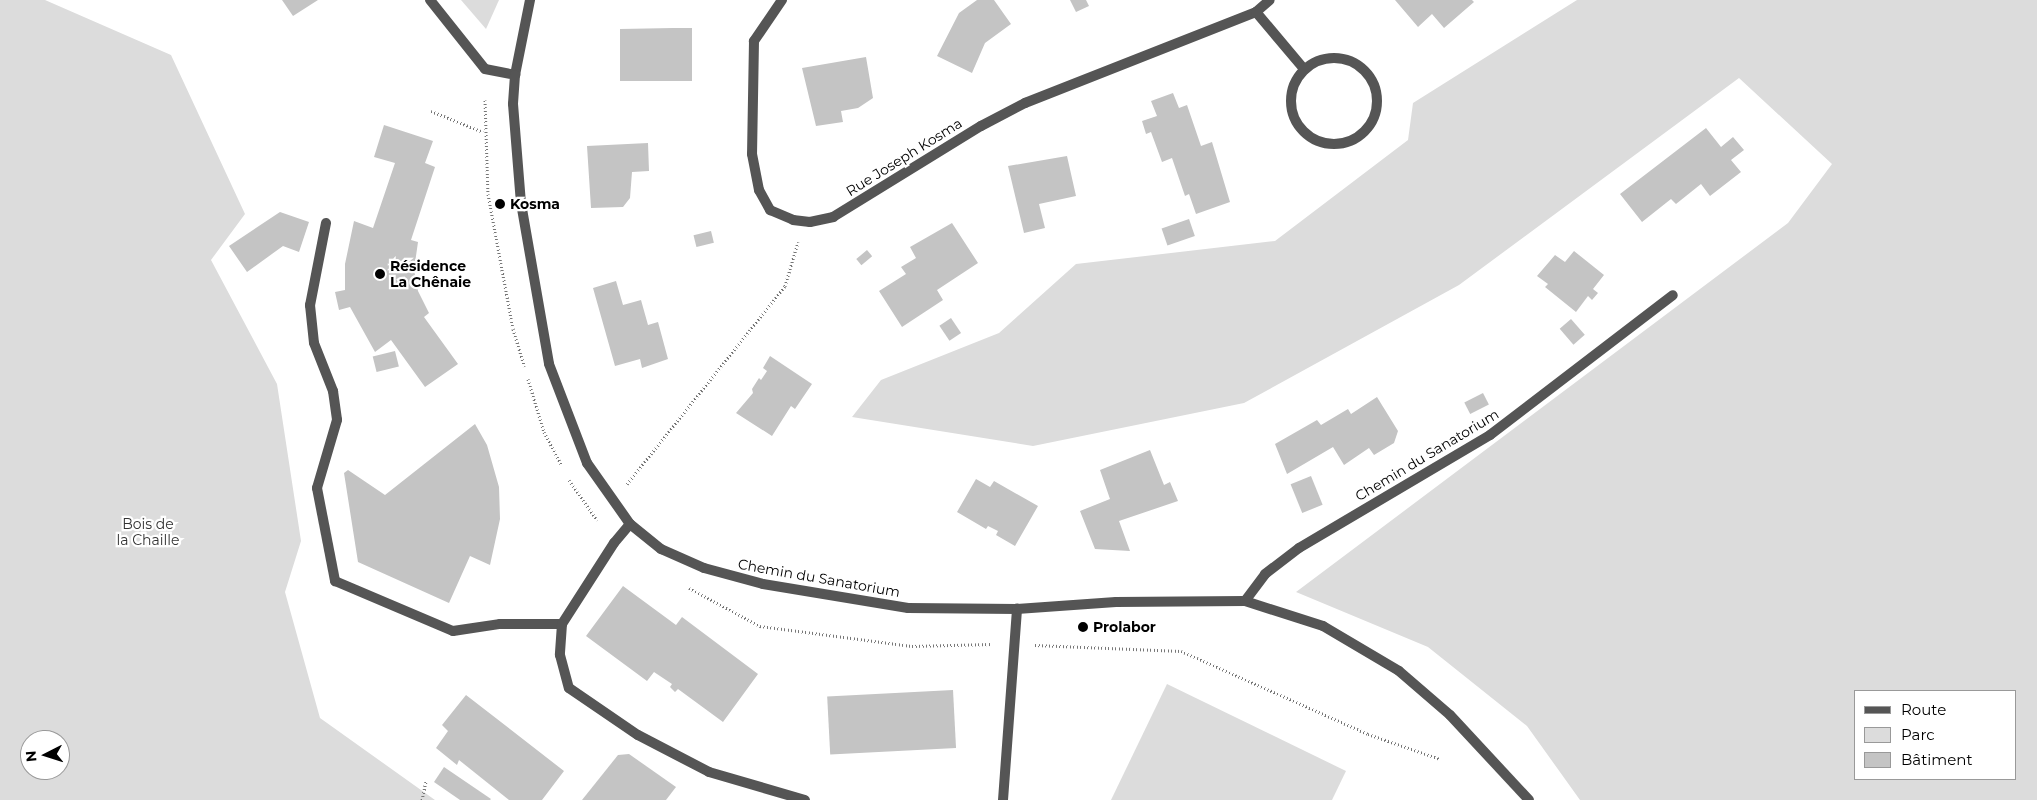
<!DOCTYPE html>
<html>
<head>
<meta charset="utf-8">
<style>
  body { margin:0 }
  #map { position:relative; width:2037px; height:800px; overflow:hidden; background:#fff; font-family:Montserrat,sans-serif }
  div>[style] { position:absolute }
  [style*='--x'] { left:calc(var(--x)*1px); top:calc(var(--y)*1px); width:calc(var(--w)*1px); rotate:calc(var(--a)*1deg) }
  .green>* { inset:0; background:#dcdcdc }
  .building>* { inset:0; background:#c4c4c4; transform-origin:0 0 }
  .path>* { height:3px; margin-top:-1.5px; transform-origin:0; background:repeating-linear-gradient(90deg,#777 0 1px,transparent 0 3.5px) }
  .service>* { height:10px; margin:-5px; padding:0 5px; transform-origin:5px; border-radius:5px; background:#555 }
  .minor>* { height:10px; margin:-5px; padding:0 5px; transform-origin:5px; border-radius:5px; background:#555 }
  .minor>.ring { margin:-5px; padding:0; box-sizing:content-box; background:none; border:10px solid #555; border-radius:50% }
  .dots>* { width:14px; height:14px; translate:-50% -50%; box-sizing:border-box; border:2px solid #fff; border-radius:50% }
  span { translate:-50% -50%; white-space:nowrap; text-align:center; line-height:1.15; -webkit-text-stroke:4.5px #fff; paint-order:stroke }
  .street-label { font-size:14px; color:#000 }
  .poi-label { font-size:14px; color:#000; font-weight:700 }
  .left { translate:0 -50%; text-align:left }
  .park-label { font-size:14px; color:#333 }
  .legend { position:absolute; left:1854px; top:690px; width:162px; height:90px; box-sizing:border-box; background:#fff; border:1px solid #999; margin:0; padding:6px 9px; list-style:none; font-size:15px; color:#000 }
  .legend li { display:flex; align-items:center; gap:10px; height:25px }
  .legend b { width:25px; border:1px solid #999 }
  .north { position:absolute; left:20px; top:730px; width:50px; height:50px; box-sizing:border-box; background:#fff; border:1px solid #999; border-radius:50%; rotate:265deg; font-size:14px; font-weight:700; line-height:20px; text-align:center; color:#000 }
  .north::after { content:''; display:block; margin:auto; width:18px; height:22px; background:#000; clip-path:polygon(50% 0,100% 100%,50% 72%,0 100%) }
</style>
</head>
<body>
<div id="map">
  <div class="green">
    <div style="clip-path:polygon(evenodd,0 0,45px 0,171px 55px,245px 214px,211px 260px,277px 384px,301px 541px,285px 592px,320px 718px,435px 800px,0 800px,0 0,30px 740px,60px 740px,60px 770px,30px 770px,30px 740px)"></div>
    <div style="clip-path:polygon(461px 0,499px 0,486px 29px)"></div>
    <div style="clip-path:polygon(evenodd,1577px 0,2037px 0,2037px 800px,1580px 800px,1527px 726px,1428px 647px,1296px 592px,1788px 223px,1832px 164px,1739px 78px,1459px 285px,1244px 403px,1033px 446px,852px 417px,881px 380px,999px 333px,1076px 264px,1275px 241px,1408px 140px,1413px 103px,1577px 0,1856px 691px,2016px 691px,2016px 779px,1856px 779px,1856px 691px)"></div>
    <div style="clip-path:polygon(1167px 684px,1346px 771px,1332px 800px,1111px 800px)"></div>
  </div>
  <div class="building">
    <div style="clip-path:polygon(282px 0,318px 0,293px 16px)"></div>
    <div style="clip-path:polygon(977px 0,994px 0,1011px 24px,985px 43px,972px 73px,937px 56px,959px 13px)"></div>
    <div style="clip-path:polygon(1070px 0,1086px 0,1089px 6px,1076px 12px)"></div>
    <div style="clip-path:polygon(1395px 0,1472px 0,1474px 2px,1444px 28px,1432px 14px,1418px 27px)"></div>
    <div style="clip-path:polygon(673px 28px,692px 28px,692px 81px,620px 81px,620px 29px)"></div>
    <div style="clip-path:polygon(866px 57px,873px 98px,858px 108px,841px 111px,843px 122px,816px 126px,802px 68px)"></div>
    <div style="clip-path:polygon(1173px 93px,1179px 108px,1187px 105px,1201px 146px,1212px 142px,1230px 202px,1196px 214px,1189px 194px,1185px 196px,1172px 158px,1162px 162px,1151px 132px,1146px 134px,1142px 121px,1157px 116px,1151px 101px)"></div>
    <div style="clip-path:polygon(384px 125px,433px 141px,425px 163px,435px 167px,411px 240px,418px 242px,414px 270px,418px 291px,429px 313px,424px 317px,458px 364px,425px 387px,391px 340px,375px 352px,350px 307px,339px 310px,335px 292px,345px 290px,345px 264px,354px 221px,373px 228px,395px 163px,374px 157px)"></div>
    <div style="clip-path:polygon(1706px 128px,1721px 147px,1733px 137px,1744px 150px,1731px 160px,1741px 172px,1710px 196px,1701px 184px,1676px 204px,1671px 199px,1642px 222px,1620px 194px)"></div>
    <div style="clip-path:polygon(648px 143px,649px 171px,632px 172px,630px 198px,623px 207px,591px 208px,587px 146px)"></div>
    <div style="clip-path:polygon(1067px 156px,1076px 196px,1039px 204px,1045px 228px,1024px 233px,1008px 166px)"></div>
    <div style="clip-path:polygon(280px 212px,309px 222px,299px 252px,283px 246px,247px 272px,229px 246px)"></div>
    <div style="left:1189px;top:219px;width:18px;height:29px;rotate:71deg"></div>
    <div style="clip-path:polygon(952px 223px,978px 263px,937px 290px,943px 300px,902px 327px,879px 291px,906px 274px,901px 267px,916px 258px,910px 247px)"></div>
    <div style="left:711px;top:231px;width:12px;height:18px;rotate:76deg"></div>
    <div style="left:867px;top:250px;width:8px;height:14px;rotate:50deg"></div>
    <div style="clip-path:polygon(1574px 251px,1604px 275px,1593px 289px,1598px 293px,1592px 300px,1588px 296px,1576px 312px,1545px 287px,1548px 284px,1537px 276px,1555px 255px,1565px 262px)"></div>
    <div style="clip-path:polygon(616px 281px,623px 305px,641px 300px,648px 325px,658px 322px,668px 359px,642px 368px,640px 359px,615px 366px,593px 288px)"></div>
    <div style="left:951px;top:318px;width:18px;height:14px;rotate:56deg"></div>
    <div style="left:1571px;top:319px;width:21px;height:15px;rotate:49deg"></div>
    <div style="left:395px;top:351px;width:16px;height:23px;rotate:76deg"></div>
    <div style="clip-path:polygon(770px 356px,812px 384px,795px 409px,791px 406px,772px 436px,736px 413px,753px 393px,752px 389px,759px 378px,761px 380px,767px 371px,763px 368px)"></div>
    <div style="left:1483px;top:393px;width:13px;height:21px;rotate:63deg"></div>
    <div style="clip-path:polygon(1377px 397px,1398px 431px,1394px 443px,1374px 455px,1369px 448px,1344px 465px,1333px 447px,1287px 474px,1275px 444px,1317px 420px,1321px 425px,1348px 409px,1351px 414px)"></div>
    <div style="clip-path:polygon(475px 424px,487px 445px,499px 487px,500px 519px,490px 565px,470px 556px,449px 603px,358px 562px,344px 473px,348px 470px,385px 495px)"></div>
    <div style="clip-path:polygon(1150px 450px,1164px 485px,1170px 482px,1178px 501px,1119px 521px,1130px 551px,1095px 549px,1080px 511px,1110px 499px,1100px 470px)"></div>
    <div style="left:1311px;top:476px;width:31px;height:22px;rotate:68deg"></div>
    <div style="clip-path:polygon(976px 479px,990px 487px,994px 481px,1038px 506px,1015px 546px,996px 535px,998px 531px,988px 526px,986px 529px,957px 512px)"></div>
    <div style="clip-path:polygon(623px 586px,676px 625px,682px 617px,758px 674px,723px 722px,678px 689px,675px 692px,670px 687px,672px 684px,654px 672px,647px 681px,586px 636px)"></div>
    <div style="left:953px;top:690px;width:58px;height:126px;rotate:87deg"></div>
    <div style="clip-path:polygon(466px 695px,564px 771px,542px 800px,509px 800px,459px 760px,457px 765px,436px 748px,448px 731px,442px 725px)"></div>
    <div style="clip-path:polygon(629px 754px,676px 787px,666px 800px,582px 800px,618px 755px)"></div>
    <div style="clip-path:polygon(444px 767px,491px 799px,490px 800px,460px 800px,434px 782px)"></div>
  </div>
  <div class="path">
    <div style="--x:485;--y:100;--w:94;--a:88.2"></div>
    <div style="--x:488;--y:194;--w:137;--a:79.5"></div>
    <div style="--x:513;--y:329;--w:39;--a:73"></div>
    <div style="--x:431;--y:111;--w:56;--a:22"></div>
    <div style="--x:528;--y:379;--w:55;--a:73.2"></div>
    <div style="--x:544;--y:432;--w:38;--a:62"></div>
    <div style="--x:569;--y:480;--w:49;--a:55"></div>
    <div style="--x:627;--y:484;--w:253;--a:-51.4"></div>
    <div style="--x:785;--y:286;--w:46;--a:-73.5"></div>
    <div style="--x:689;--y:588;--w:81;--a:28.2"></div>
    <div style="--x:760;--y:626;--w:153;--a:7.5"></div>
    <div style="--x:912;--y:646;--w:80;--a:-1.4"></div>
    <div style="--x:1035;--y:645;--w:146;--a:2.4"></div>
    <div style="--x:1181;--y:651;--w:205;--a:23.9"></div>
    <div style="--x:1368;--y:734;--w:76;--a:19.1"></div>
    <div style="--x:422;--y:800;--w:19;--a:-78"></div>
  </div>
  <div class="service">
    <div style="--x:326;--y:223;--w:84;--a:101"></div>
    <div style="--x:310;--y:305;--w:38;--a:84"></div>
    <div style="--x:314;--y:343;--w:52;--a:68.4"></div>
    <div style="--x:333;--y:391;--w:29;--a:82"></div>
    <div style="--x:337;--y:420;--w:71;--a:106.4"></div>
    <div style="--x:317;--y:488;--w:95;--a:79"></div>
    <div style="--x:335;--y:581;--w:128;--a:23"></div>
    <div style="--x:453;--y:631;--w:48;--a:-8.5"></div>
    <div style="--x:500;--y:624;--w:62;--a:0"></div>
    <div style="--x:630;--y:524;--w:25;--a:130"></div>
    <div style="--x:614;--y:543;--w:96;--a:122.7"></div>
    <div style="--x:562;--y:624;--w:31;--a:94"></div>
    <div style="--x:560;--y:655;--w:34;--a:75"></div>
    <div style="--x:569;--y:688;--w:83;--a:34.3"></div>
    <div style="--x:638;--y:735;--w:80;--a:27.5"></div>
    <div style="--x:709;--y:772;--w:100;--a:16.3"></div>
    <div style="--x:1003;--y:800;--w:192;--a:-85.8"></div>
  </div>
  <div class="minor">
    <div style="--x:430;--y:0;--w:88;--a:51.4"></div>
    <div style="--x:485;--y:69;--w:31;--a:11"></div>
    <div style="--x:530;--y:0;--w:76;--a:101.3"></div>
    <div style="--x:515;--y:75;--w:29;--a:94"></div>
    <div style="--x:513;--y:104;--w:99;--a:85.4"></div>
    <div style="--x:521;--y:203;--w:163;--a:80.1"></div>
    <div style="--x:549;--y:364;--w:106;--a:69"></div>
    <div style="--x:587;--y:463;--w:75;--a:54.8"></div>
    <div style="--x:630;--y:524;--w:40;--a:39"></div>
    <div style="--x:661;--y:549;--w:47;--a:23.8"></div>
    <div style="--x:704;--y:568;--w:61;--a:15.2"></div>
    <div style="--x:763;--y:584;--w:147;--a:9.4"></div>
    <div style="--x:908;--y:608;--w:109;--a:0.5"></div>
    <div style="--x:1017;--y:609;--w:99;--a:-4"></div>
    <div style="--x:1116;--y:602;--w:129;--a:-0.4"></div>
    <div style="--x:1245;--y:601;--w:82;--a:17.8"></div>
    <div style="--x:1323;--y:626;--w:88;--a:30.6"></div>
    <div style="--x:1399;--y:671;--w:67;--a:40.8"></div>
    <div style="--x:1450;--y:715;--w:116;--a:47.1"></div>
    <div style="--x:782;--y:0;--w:50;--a:124.3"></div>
    <div style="--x:754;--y:41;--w:113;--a:91"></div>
    <div style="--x:752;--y:154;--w:37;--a:79"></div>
    <div style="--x:759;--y:190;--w:23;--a:61"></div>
    <div style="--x:770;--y:210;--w:25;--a:23"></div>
    <div style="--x:793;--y:220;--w:17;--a:7"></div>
    <div style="--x:810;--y:222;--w:24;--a:-12"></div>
    <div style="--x:833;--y:217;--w:174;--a:-31.6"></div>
    <div style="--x:981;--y:126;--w:50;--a:-27.6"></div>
    <div style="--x:1025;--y:103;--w:248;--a:-21.5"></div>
    <div style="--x:1256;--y:12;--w:18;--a:-41"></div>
    <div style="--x:1256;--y:12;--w:75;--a:49.9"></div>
    <div class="ring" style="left:1291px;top:58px;width:76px;height:76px"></div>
    <div style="--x:1245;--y:601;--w:34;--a:-53"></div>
    <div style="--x:1265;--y:574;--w:43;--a:-37.4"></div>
    <div style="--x:1299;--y:548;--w:222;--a:-30.6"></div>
    <div style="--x:1490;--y:435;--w:230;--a:-37.4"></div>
  </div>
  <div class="dots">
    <div style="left:500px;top:204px;background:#000"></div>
    <div style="left:380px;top:274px;background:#000"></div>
    <div style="left:1083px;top:627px;background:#000"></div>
  </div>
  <div class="street-label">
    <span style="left:904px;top:157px;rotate:-32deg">Rue Joseph Kosma</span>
    <span style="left:1427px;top:455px;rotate:-31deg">Chemin du Sanatorium</span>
    <span style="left:819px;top:578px;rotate:10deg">Chemin du Sanatorium</span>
  </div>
  <div class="poi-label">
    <span class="left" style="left:510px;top:204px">Kosma</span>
    <span class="left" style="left:390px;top:274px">Résidence<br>La Chênaie</span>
    <span class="left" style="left:1093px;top:627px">Prolabor</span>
  </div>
  <div class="park-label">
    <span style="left:148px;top:532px">Bois de<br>la Chaille</span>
  </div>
  <ul class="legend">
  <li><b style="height:6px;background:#555"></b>Route</li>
  <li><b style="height:14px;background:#dcdcdc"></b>Parc</li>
  <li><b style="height:14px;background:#c4c4c4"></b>Bâtiment</li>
  </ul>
  <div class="north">N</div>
</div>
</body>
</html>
